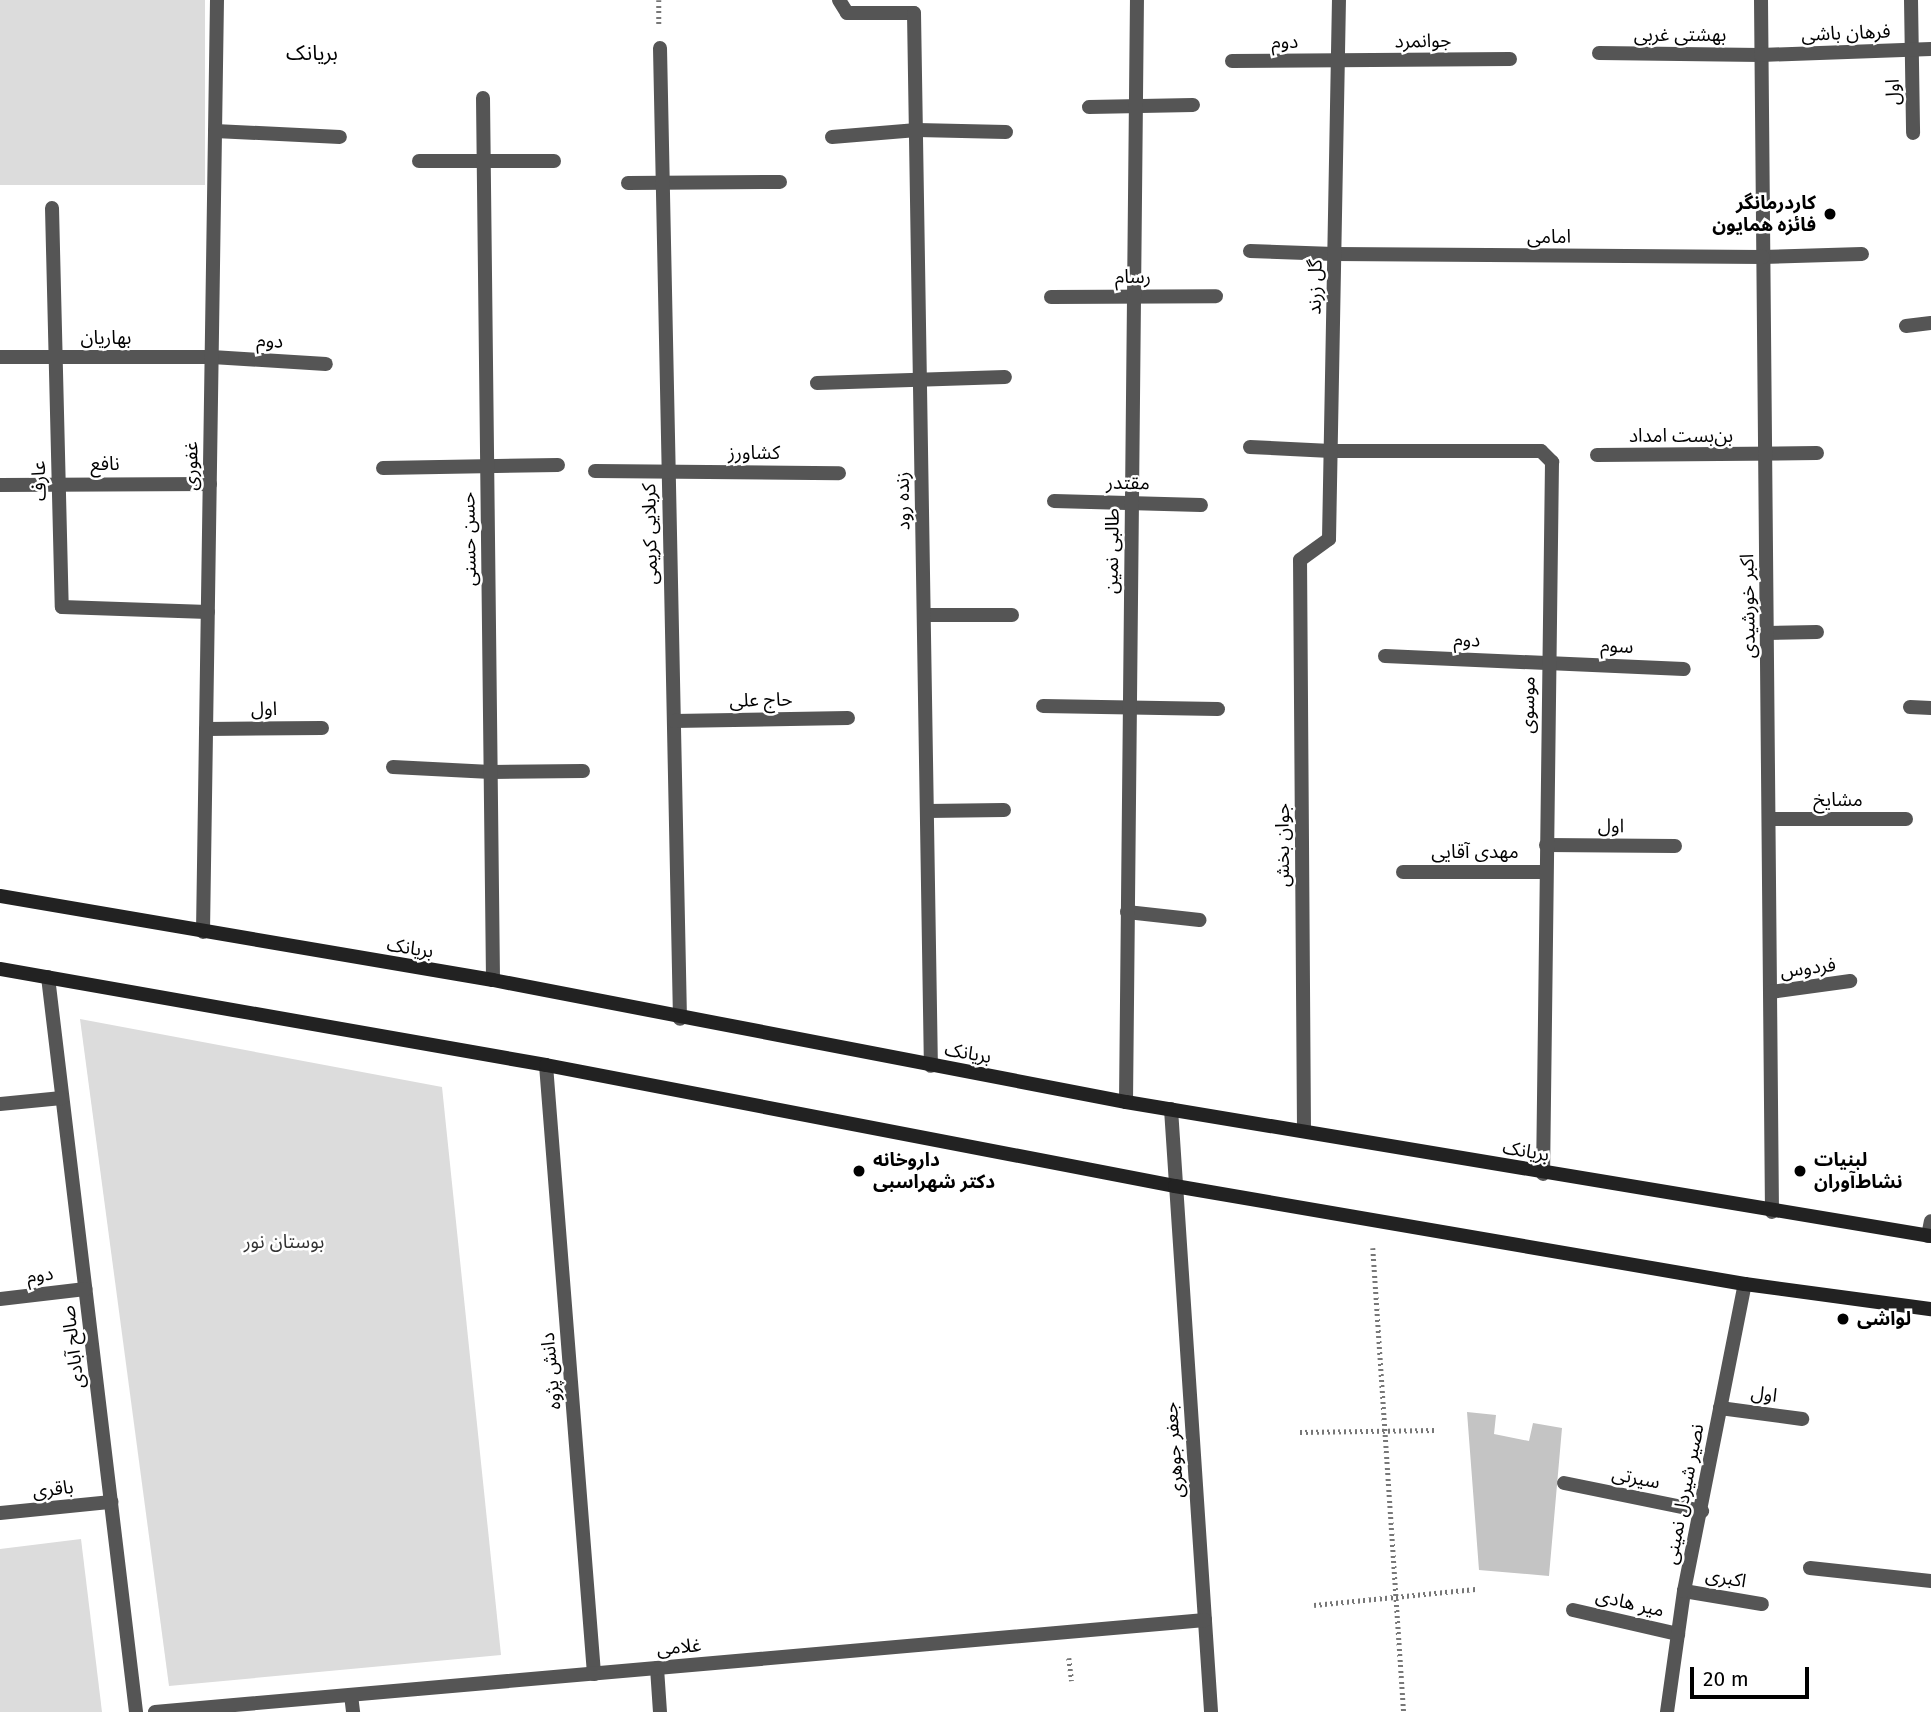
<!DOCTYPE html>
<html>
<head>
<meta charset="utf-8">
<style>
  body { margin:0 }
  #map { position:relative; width:1931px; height:1712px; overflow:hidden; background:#fff; font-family:"Fira Sans","Noto Sans Arabic",sans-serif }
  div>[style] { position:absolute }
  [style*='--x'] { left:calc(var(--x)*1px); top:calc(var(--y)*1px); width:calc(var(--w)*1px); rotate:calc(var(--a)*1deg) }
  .green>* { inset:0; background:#dcdcdc; transform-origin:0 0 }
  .building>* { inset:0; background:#c4c4c4 }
  .path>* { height:4.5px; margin-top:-2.25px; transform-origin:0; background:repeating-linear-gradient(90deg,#777 0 2px,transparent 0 5.5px) }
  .service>* { height:14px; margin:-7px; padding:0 7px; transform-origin:7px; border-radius:7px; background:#555 }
  .minor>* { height:14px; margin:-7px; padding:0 7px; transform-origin:7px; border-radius:7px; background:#555 }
  .secondary>* { height:14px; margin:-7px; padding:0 7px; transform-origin:7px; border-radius:7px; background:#222 }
  .dots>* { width:19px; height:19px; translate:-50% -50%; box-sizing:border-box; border:4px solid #fff; border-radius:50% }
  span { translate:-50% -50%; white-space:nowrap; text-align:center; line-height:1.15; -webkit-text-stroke:5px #fff; paint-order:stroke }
  .street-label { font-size:19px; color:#000 }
  .poi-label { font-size:19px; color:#000; font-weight:700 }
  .right { translate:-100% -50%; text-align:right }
  .left { translate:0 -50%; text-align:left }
  .park-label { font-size:19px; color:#333 }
  .neighbourhood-label { font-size:21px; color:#000 }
  .scale { position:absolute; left:1690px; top:1667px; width:119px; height:32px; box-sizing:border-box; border:4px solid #000; border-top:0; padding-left:9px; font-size:21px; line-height:24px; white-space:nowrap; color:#000; -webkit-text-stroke:5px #fff; paint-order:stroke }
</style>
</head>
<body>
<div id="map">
  <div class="green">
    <div style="left:0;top:0;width:205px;height:185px"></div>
    <div style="clip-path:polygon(80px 1019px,442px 1087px,501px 1655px,169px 1686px)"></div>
    <div style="clip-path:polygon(81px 1539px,102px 1712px,0 1712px,0 1549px)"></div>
  </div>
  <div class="building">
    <div style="clip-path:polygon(1467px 1412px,1496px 1415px,1494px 1434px,1529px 1441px,1533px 1423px,1562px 1428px,1549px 1576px,1479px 1570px)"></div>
  </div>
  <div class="path">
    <div style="--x:659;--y:0;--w:24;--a:90"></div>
    <div style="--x:1373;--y:1248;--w:465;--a:86.2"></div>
    <div style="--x:1300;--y:1432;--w:135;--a:-0.8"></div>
    <div style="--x:1314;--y:1605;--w:162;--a:-5.7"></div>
    <div style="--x:1069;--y:1658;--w:23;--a:83"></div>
  </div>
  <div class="service">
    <div style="--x:1911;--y:0;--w:133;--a:89.1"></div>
    <div style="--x:1599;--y:53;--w:162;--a:0.7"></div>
    <div style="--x:1232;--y:61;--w:278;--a:-0.4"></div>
    <div style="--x:1089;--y:107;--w:104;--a:-1.1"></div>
    <div style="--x:215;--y:131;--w:125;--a:2.7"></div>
    <div style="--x:832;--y:137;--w:85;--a:-4.7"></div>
    <div style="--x:917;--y:130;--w:89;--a:1.3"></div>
    <div style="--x:419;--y:161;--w:135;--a:0"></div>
    <div style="--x:628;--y:183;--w:152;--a:-0.4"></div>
    <div style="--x:1250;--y:251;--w:84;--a:2"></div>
    <div style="--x:1763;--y:257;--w:99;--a:-1.7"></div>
    <div style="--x:1051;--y:297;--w:165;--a:-0.3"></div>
    <div style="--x:1906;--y:326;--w:25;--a:-7"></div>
    <div style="--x:212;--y:357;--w:114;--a:3.5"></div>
    <div style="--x:817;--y:383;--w:188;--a:-1.8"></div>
    <div style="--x:1250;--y:447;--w:81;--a:2.8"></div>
    <div style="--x:1597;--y:455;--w:220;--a:-0.5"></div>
    <div style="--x:383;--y:468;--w:175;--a:-1"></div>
    <div style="--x:1054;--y:501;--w:147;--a:1.6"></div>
    <div style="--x:924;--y:615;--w:88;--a:0"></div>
    <div style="--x:1767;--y:633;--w:50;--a:-1.1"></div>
    <div style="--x:1385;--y:656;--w:299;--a:2.5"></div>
    <div style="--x:1043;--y:706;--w:175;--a:1"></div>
    <div style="--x:1910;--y:707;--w:21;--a:3"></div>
    <div style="--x:206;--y:729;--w:116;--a:-0.5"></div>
    <div style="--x:393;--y:767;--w:98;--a:2.9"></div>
    <div style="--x:491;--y:772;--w:92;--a:-0.6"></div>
    <div style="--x:927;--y:811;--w:77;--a:-0.7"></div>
    <div style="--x:1769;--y:819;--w:137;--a:0"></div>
    <div style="--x:1546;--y:845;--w:129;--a:0.4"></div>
    <div style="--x:1403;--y:872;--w:143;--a:0"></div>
    <div style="--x:1127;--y:912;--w:73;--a:6.3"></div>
  </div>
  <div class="minor">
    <div style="--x:839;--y:0;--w:15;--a:58"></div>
    <div style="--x:847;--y:13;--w:67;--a:0"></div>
    <div style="--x:914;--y:13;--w:1053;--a:89.08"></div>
    <div style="--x:1761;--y:0;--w:1212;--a:89.48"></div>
    <div style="--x:660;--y:48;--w:971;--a:88.82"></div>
    <div style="--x:1761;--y:55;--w:170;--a:-2"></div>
    <div style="--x:483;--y:98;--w:882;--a:89.35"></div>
    <div style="--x:52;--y:208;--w:399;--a:88.6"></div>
    <div style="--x:62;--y:607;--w:146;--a:2"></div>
    <div style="--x:1334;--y:254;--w:429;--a:0.4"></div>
    <div style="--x:0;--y:357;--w:212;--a:0"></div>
    <div style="--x:1331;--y:451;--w:210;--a:0"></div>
    <div style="--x:1541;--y:451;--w:16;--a:45"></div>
    <div style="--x:1552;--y:462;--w:712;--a:90.72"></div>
    <div style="--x:595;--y:471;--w:244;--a:0.5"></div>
    <div style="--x:0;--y:485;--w:210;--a:-0.3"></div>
    <div style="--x:674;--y:721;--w:174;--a:-1"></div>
    <div style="--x:203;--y:932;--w:932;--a:-89.14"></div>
    <div style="--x:48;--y:977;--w:740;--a:83.17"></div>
    <div style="--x:1771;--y:992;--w:80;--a:-7.9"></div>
    <div style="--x:546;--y:1065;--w:611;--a:85.49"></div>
    <div style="--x:1126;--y:1102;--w:1102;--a:-89.43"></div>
    <div style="--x:0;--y:1104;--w:62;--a:-5.5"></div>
    <div style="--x:1171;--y:1109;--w:604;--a:86.2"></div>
    <div style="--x:1304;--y:1130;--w:570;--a:-90.4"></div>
    <div style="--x:1300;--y:560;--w:36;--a:-36"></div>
    <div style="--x:1329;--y:539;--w:539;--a:-88.94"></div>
    <div style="--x:1928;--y:1236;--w:15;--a:-79"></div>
    <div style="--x:0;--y:1299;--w:86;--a:-6.7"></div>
    <div style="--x:1720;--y:1408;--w:83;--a:7.6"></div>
    <div style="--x:1564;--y:1483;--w:141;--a:11.5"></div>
    <div style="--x:0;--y:1513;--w:112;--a:-5.7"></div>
    <div style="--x:1810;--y:1568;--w:122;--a:6.1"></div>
    <div style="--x:1684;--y:1591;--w:79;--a:9.5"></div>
    <div style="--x:1573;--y:1610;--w:108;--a:12.9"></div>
    <div style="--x:657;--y:1668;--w:44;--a:86.1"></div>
    <div style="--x:351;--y:1695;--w:17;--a:83"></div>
    <div style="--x:155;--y:1712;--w:1054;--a:-5.01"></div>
    <div style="--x:1667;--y:1712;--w:122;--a:-82"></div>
    <div style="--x:1684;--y:1591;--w:313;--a:-78.8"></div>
  </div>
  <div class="secondary">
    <div style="--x:0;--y:896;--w:500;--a:9.67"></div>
    <div style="--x:493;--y:980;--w:645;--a:10.91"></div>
    <div style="--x:1126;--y:1102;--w:816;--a:9.45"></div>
    <div style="--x:0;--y:969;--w:554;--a:9.97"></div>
    <div style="--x:546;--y:1065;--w:641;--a:10.89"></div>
    <div style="--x:1175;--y:1186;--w:578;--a:9.76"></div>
    <div style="--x:1745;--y:1284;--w:188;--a:7.7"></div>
  </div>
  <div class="dots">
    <div style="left:1830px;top:214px;background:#000"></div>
    <div style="left:859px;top:1171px;background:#000"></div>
    <div style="left:1800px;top:1171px;background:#000"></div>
    <div style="left:1843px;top:1319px;background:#000"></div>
  </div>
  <div class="street-label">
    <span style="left:1846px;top:33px;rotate:-2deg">فرهان باشی</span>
    <span style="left:1680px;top:35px">بهشتی غربی</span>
    <span style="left:1423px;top:41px;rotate:-1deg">جوانمرد</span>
    <span style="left:1285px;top:42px">دوم</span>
    <span style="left:1893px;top:92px;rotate:-92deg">اول</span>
    <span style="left:1549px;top:237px">امامی</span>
    <span style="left:1133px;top:277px">رسام</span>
    <span style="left:1315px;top:287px;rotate:-89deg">گل زرند</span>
    <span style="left:106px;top:338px">بهاریان</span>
    <span style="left:270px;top:341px;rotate:4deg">دوم</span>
    <span style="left:1681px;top:436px">بن‌بست امداد</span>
    <span style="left:754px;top:453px">کشاورز</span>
    <span style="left:105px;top:464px">نافع</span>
    <span style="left:191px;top:466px;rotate:-89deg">غفوری</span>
    <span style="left:39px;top:481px;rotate:-91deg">عارف</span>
    <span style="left:1128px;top:483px;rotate:1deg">مقتدر</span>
    <span style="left:903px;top:501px;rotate:-91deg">زنده رود</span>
    <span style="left:650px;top:534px;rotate:-91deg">کربلایی کریمی</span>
    <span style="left:469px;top:539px;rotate:-91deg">حسن حسنی</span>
    <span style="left:1112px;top:551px;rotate:-89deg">طالبی نمین</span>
    <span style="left:1748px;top:606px;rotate:-91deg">اکبر خورشیدی</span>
    <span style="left:1467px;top:640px;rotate:2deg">دوم</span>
    <span style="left:1617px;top:646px;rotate:3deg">سوم</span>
    <span style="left:761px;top:700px;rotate:-1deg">حاج علی</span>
    <span style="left:1528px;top:705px;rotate:-89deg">موسوی</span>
    <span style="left:264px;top:709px;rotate:-1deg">اول</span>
    <span style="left:1838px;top:800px">مشایخ</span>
    <span style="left:1611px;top:826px;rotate:1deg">اول</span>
    <span style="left:1283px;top:845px;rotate:-90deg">جوان بخش</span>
    <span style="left:1475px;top:852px">مهدی آقایی</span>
    <span style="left:410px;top:948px;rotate:9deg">بریانک</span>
    <span style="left:1808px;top:968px;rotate:-7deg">فردوس</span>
    <span style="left:968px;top:1053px;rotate:10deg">بریانک</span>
    <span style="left:1526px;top:1151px;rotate:10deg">بریانک</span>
    <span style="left:40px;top:1275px;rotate:-7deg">دوم</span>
    <span style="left:73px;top:1347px;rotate:-97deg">صالح آبادی</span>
    <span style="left:551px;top:1371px;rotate:-95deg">دانش پژوه</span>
    <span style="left:1764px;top:1394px;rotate:8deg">اول</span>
    <span style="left:1174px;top:1450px;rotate:-94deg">جعفر جوهری</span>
    <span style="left:1636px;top:1478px;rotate:11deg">سیرتی</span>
    <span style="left:53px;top:1489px;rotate:-6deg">باقری</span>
    <span style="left:1684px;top:1494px;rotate:-79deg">نصیر شیردل نمینی</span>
    <span style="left:1726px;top:1578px;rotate:10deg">اکبری</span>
    <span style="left:1630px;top:1603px;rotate:13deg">میر هادی</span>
    <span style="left:679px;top:1647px;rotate:-5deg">غلامی</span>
  </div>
  <div class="poi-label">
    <span class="right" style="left:1816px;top:214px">کاردرمانگر<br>فائزه همایون</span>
    <span class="left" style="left:873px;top:1171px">داروخانه<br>دکتر شهراسبی</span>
    <span class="left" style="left:1814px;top:1171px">لبنیات<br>نشاط‌آوران</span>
    <span class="left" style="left:1857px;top:1319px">لواشی</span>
  </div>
  <div class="park-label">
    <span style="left:284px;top:1242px">بوستان نور</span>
  </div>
  <div class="neighbourhood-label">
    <span style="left:312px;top:53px">بریانک</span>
  </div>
  <div class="scale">20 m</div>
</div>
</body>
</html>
